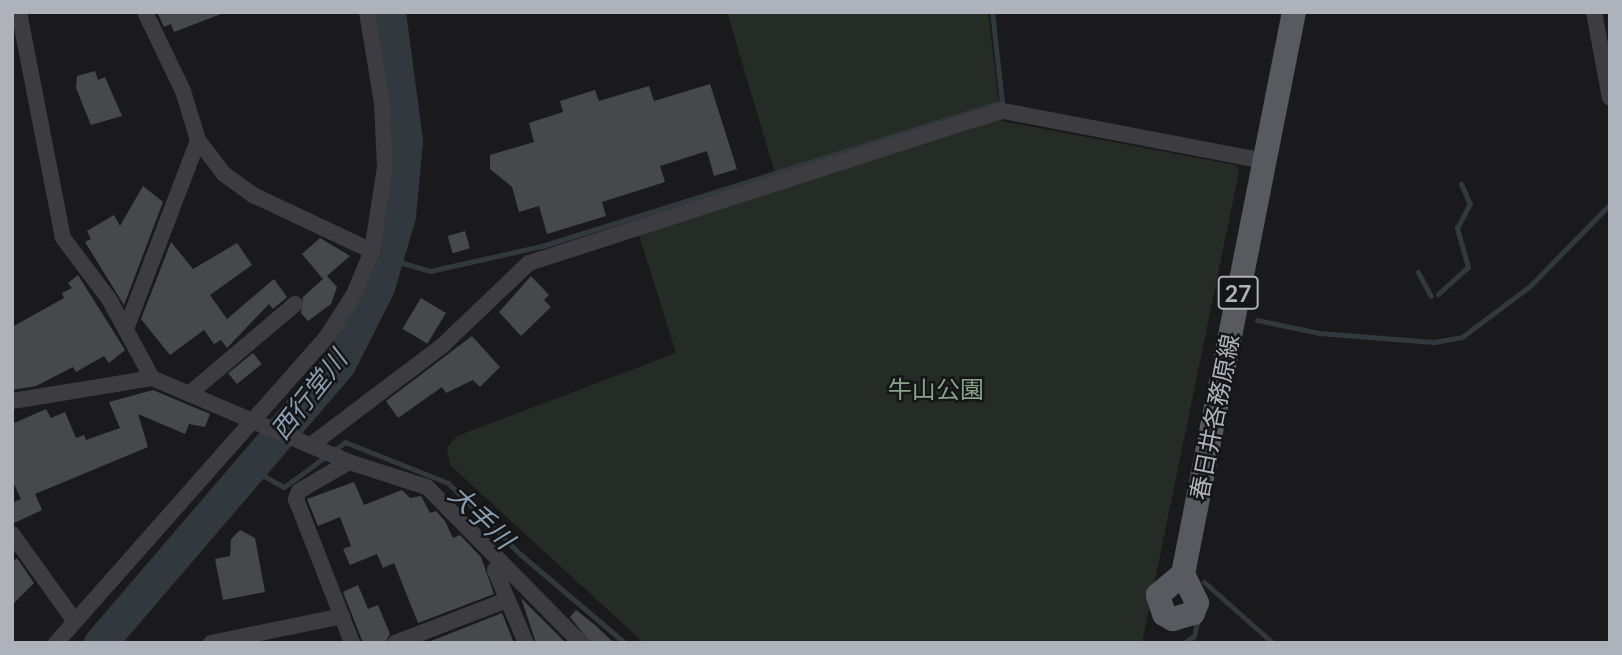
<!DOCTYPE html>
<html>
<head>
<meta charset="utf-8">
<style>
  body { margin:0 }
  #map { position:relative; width:1622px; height:655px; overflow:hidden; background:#1a1a1c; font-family:Lato,"Noto Sans JP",sans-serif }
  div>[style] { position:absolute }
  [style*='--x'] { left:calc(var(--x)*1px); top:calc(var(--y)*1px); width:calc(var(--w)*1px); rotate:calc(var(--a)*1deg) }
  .green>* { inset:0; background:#242c25 }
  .stream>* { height:5px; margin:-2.5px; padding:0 2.5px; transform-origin:2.5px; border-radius:2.5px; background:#31393f }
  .river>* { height:33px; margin:-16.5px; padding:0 16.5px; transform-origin:16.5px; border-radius:16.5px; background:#31393f }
  .building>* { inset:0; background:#47484c; transform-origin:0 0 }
  .minor>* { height:16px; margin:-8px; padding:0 8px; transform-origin:8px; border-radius:8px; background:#3c3c41 }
  .primary>* { height:24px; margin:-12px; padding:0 12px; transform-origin:12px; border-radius:12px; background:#585a5f }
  span { translate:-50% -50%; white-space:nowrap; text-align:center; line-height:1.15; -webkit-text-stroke:5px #151517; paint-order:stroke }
  .shield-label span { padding:2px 5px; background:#151517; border:2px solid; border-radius:5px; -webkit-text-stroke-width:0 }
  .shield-label { font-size:23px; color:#aeb2ba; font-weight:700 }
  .park-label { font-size:24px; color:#87a389 }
  .street-label { font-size:24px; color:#aeb2ba }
  .water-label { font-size:26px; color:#899eb1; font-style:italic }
  .frame { position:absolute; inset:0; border:14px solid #aeb2ba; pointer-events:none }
</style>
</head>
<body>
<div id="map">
  <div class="green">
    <div style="clip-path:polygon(727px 12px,988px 12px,1001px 121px,1235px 165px,1239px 172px,1142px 643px,644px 643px,450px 465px,447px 448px,457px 436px,676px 353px,639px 235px,780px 190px)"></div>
  </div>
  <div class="stream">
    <div style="--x:386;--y:258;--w:46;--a:16.5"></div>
    <div style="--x:430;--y:271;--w:115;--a:-12.6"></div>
    <div style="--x:542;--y:246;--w:482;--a:-17.4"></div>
    <div style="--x:1002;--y:102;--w:91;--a:-96.3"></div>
    <div style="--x:1418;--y:272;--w:27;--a:62"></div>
    <div style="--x:1438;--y:294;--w:40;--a:-42"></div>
    <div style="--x:1468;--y:267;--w:41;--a:-105.8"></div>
    <div style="--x:1457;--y:228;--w:27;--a:-62"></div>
    <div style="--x:1470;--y:204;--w:22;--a:-114"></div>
    <div style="--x:1257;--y:320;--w:63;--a:11.8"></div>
    <div style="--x:1319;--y:333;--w:115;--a:4.5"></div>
    <div style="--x:1434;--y:342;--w:28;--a:-10"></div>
    <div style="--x:1462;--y:337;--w:85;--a:-36.9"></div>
    <div style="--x:1530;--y:286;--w:115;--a:-45.7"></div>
    <div style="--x:247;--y:467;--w:42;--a:28.4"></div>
    <div style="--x:284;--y:487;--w:76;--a:-36.4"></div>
    <div style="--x:345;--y:442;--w:111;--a:21.7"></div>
    <div style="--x:448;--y:483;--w:101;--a:44.6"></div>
    <div style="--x:520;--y:554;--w:138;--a:40.3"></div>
    <div style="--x:1204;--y:582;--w:92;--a:41.5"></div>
    <div style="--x:1184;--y:643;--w:12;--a:-35"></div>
    <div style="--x:1194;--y:636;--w:18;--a:-77"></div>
  </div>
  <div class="river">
    <div style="--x:100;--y:643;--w:367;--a:-49.4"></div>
    <div style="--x:339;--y:364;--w:86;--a:-63.1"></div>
    <div style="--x:378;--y:287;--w:75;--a:-73.7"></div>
    <div style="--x:399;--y:215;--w:74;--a:-84.6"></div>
    <div style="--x:406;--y:141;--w:130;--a:-97.5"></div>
  </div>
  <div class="building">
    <div style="clip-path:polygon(157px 12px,221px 12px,221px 14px,174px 32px,171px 24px,164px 27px)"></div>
    <div style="clip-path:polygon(95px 71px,98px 80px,105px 77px,122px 116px,91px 125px,76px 88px,77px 76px)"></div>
    <div style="clip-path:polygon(710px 84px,737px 169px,714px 176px,707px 151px,660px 166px,665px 182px,602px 202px,606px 216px,547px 234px,539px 206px,519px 212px,512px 187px,490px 169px,490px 155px,534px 142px,529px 123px,563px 112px,560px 101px,595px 90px,599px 101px,649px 86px,654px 101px)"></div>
    <div style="clip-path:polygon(143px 186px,163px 202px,124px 305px,85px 242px,91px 239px,87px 231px,114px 215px,120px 226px)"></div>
    <div style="left:465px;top:231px;width:18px;height:18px;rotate:74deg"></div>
    <div style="clip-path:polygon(320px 238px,350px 256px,327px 276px,337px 287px,331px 304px,308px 321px,301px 313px,303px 297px,323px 279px,302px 254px)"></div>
    <div style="clip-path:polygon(171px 242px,193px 269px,237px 243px,252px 265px,210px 295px,227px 319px,274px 279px,287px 297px,273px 309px,269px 304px,227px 348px,221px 340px,214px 344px,204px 330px,170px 355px,141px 319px)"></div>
    <div style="clip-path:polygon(78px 275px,125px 350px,109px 363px,104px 356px,76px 372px,73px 367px,36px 386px,12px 390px,12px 327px,64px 298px,62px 293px,72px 288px,68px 283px)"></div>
    <div style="clip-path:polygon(531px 276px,549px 295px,544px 300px,551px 307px,521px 336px,499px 312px)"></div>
    <div style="left:421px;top:298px;width:29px;height:36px;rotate:31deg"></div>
    <div style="clip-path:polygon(472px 336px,500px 367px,480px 387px,473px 380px,446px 393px,442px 387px,398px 418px,386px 401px)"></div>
    <div style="left:253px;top:353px;width:14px;height:32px;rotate:51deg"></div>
    <div style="clip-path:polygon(153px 390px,210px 414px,205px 427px,189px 424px,185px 434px,138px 414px,148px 447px,35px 494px,42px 510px,12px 524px,12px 503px,21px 499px,12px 480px,12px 424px,46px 409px,51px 418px,65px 412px,76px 438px,84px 435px,86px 440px,120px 428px,109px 402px)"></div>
    <div style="clip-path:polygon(354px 482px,364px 505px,402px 490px,410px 498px,421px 496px,430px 513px,436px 511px,445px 521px,453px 538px,460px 535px,481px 557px,494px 594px,418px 623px,394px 563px,383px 568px,377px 554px,350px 565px,343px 549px,351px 546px,340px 517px,318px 526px,307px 499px)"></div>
    <div style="clip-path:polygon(240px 530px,255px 538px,265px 592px,223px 600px,215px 559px,230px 556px,231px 539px)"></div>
    <div style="clip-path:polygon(17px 558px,34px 583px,12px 605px,12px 562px)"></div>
    <div style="clip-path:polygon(358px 585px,368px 609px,378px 605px,390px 634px,385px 643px,363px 643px,343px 592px)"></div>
    <div style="clip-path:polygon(521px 598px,566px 643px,536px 643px)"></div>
    <div style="clip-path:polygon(576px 610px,595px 625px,614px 643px,591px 643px,570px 617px)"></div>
    <div style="clip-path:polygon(502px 613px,514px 643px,426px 643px)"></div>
  </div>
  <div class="minor">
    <div style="--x:19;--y:12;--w:230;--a:79"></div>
    <div style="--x:63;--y:238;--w:76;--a:53"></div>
    <div style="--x:109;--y:299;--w:90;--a:61.4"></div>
    <div style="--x:152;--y:378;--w:214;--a:23.1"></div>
    <div style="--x:349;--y:462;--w:82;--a:17.8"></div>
    <div style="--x:427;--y:487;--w:219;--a:45.4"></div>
    <div style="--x:1594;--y:12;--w:87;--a:79.5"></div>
    <div style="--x:198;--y:140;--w:43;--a:52.6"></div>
    <div style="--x:224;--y:174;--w:36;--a:36"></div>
    <div style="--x:253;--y:195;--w:132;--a:25.2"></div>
    <div style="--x:126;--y:329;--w:202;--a:-69.1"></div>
    <div style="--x:198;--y:140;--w:51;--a:-107"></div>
    <div style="--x:183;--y:91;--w:88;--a:-115.7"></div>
    <div style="--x:189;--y:394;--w:139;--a:-40.3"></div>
    <div style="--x:12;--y:401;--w:142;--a:-9.3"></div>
    <div style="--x:311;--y:445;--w:164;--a:-37.1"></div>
    <div style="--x:442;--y:346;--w:120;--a:-43.7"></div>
    <div style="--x:529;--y:263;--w:466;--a:-17.9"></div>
    <div style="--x:973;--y:120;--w:31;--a:-17"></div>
    <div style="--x:1003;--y:111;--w:267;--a:10.8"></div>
    <div style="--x:349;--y:462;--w:58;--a:149.9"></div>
    <div style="--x:299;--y:491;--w:9;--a:111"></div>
    <div style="--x:296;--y:499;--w:155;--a:68.7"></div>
    <div style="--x:12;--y:534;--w:106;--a:54.2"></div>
    <div style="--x:501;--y:562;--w:10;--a:127"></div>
    <div style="--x:495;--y:570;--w:79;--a:67"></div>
    <div style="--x:56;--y:643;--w:407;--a:-48.5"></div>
    <div style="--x:326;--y:338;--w:52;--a:-57.5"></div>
    <div style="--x:354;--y:294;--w:47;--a:-67.3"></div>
    <div style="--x:372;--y:251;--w:85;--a:-81.2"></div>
    <div style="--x:385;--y:167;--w:64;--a:-92.7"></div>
    <div style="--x:382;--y:103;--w:92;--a:-99.4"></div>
    <div style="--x:211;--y:643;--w:134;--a:-11.6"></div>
    <div style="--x:395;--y:643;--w:120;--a:-21"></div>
  </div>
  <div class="primary">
    <div style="--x:1183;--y:574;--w:573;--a:-78.83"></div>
    <div style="--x:1183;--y:574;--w:32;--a:64"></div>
    <div style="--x:1197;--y:603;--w:11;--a:112"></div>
    <div style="--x:1193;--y:613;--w:21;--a:163"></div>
    <div style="--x:1173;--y:619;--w:10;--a:-151"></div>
    <div style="--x:1164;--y:614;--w:20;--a:-108"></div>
    <div style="--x:1158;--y:595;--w:33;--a:-40"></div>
  </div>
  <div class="shield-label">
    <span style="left:1238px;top:293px">27</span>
  </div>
  <div class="park-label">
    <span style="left:936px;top:389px">牛山公園</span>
  </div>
  <div class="street-label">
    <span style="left:1214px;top:417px;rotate:-79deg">春日井各務原線</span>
  </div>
  <div class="water-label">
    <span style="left:309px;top:395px;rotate:-52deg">西行堂川</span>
    <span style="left:481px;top:517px;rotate:44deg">大手川</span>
  </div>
  <div class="frame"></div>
</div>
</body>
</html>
